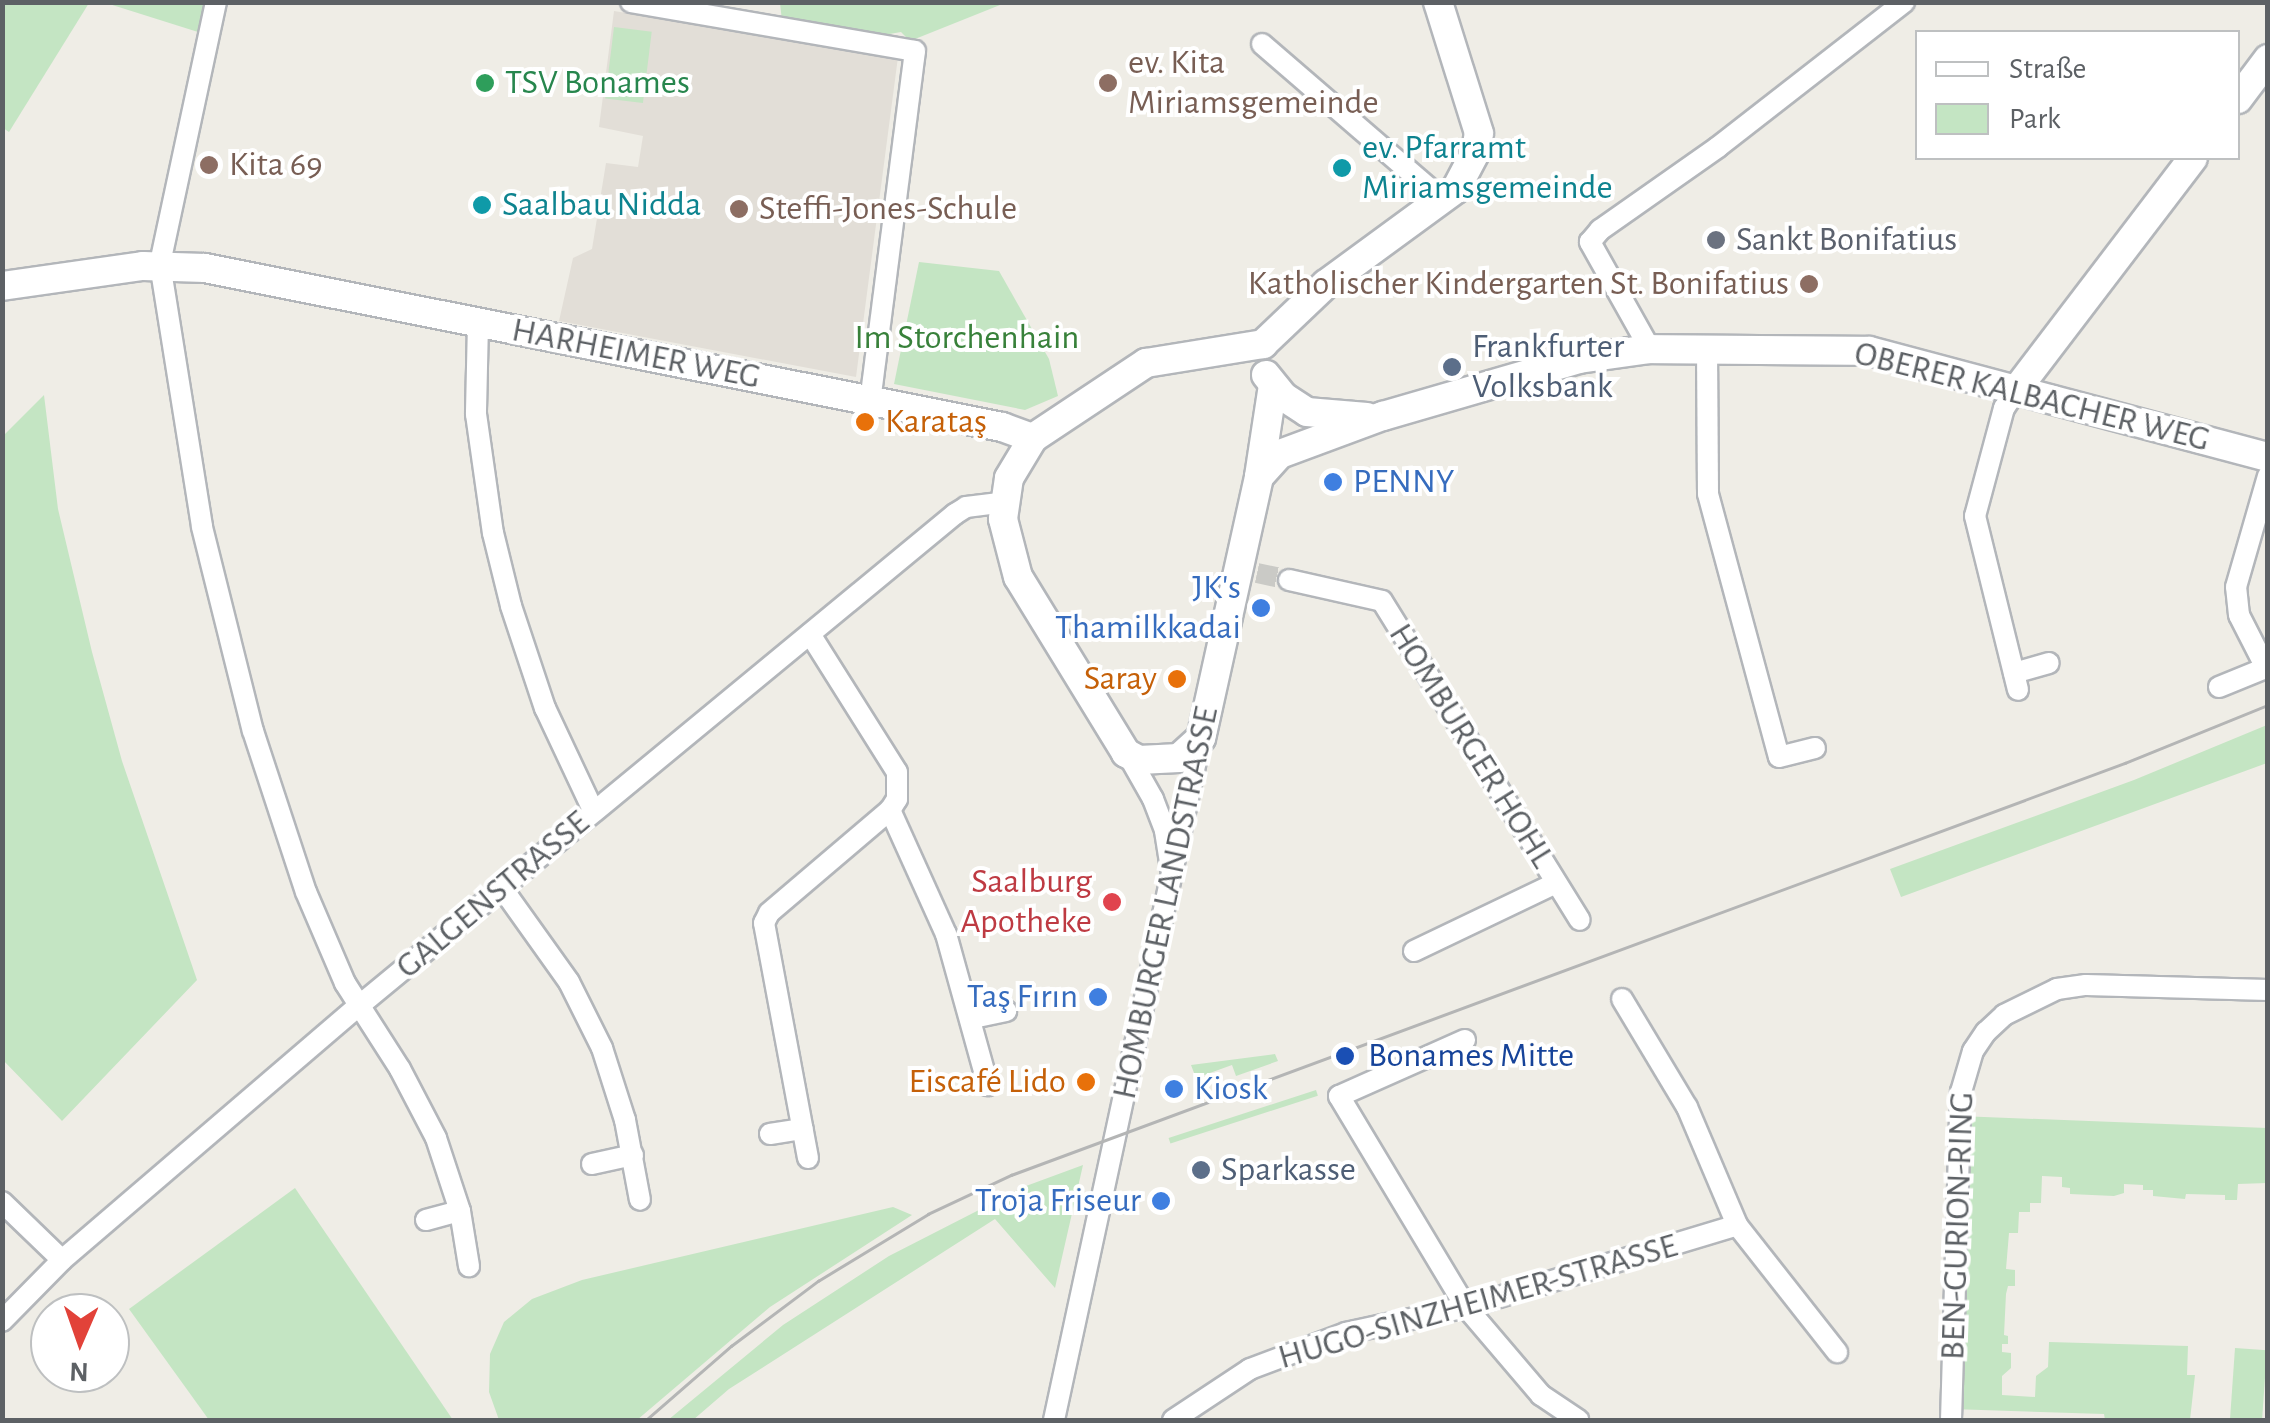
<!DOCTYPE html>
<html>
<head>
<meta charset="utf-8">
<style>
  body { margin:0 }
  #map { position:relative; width:2270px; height:1423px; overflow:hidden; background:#efede6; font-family:"Alegreya Sans",sans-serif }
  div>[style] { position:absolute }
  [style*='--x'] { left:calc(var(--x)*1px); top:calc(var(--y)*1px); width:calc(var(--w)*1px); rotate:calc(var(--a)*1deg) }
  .education>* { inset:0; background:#e2ded7 }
  .green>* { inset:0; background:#c4e5c3; transform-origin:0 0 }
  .street-tunnel>* { height:20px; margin-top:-10px; transform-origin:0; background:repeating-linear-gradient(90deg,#cacac6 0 20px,transparent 0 30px) }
  .roads { filter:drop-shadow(2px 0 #b3b6ba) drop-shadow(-2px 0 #b3b6ba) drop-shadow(0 2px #b3b6ba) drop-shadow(0 -2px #b3b6ba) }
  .street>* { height:20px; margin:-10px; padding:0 10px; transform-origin:10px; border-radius:10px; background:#fff }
  .secondary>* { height:28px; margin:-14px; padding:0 14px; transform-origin:14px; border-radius:14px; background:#fff }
  .tram>* { height:2.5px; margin:-1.25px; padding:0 1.25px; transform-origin:1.25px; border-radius:1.25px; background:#b4b5b5 }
  .dots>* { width:28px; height:28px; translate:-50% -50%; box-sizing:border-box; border:5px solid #fff; border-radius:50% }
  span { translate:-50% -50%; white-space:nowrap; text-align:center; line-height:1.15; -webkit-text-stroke:8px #fff; paint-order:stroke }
  .education-label { font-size:35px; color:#785e54 }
  .left { translate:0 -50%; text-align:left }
  .right { translate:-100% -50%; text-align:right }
  .leisure-label { font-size:35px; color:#27864d }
  .culture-label { font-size:35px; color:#0d838f }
  .worship-label { font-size:35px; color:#5b616d }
  .park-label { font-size:35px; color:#38813a }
  .service-label { font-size:35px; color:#4e5e75 }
  .street-label { font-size:35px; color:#5d6165 }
  .food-label { font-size:35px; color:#c56008 }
  .shop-label { font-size:35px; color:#366cbe }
  .health-label { font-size:35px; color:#be3a42 }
  .transit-label { font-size:35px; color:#164399 }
  .frame { position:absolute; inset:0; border:5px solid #5d6165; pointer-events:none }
  .legend { position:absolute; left:1915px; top:30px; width:325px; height:130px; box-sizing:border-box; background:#fff; border:2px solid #bec0c1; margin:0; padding:12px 18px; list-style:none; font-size:30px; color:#5d6165 }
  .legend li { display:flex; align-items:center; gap:20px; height:50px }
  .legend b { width:50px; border:2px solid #bec0c1 }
  .north { position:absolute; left:30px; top:1293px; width:100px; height:100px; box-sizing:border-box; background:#fff; border:2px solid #bec0c1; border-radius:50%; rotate:182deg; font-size:28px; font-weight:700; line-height:40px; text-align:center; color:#5d6165 }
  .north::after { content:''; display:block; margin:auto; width:35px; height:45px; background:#e24239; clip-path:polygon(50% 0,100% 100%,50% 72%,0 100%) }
</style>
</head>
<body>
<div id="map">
  <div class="education">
    <div style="clip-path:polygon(614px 11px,898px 57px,856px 377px,559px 321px,573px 258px,592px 249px,606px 163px,638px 167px,643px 136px,599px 127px)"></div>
  </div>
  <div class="green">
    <div style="clip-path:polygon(3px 2px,89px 3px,9px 132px,3px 128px)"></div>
    <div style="clip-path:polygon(106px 3px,206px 3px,198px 32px)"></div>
    <div style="clip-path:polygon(780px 3px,1005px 3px,910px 41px,901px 32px,878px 36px,782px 21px)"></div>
    <div style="left:614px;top:27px;width:38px;height:72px;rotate:7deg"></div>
    <div style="clip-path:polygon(919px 262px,999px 271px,1049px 359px,1058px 396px,1025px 410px,894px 384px)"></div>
    <div style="clip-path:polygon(44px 395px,58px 509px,92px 652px,122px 761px,197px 980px,62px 1121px,2px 1059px,3px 436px)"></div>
    <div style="clip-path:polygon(2267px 725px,2267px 763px,1901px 897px,1890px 869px,2134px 780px)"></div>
    <div style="clip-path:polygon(1275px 1054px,1278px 1061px,1236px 1076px,1232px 1065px,1196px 1078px,1191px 1065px)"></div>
    <div style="left:1316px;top:1090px;width:6px;height:155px;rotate:72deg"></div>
    <div style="clip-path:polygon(1959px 1116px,2267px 1128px,2267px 1183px,2238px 1184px,2237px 1200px,2225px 1200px,2225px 1195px,2186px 1194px,2185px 1199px,2153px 1196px,2153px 1190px,2143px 1190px,2143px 1185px,2124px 1184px,2124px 1193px,2114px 1196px,2070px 1194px,2070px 1188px,2062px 1187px,2062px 1177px,2042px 1176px,2041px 1203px,2030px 1203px,2030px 1212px,2019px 1212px,2018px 1233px,2009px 1233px,2006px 1269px,2015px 1270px,2015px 1286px,2008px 1286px,2006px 1294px,2004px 1335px,2008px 1336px,2008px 1344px,2002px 1344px,2002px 1352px,2011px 1353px,2011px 1368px,2002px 1376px,2002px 1395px,2035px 1397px,2036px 1376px,2048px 1367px,2049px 1342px,2188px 1346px,2187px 1375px,2195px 1375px,2190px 1420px,2105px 1420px,2104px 1414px,1951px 1409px)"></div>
    <div style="clip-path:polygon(1083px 1165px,1055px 1288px,995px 1219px,729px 1389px,693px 1420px,668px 1420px,783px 1325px,889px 1256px,1026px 1186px)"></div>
    <div style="clip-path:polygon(295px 1188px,453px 1420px,209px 1420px,129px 1309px)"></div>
    <div style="clip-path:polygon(893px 1207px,912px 1215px,770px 1307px,637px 1420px,499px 1420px,489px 1392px,490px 1354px,504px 1322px,532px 1299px,582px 1280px)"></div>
    <div style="left:2235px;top:1348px;width:32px;height:72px;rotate:4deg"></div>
  </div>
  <div class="street-tunnel">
    <div style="--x:1257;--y:573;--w:33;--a:12"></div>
  </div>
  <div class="roads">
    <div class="street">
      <div style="--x:216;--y:2;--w:268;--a:102.1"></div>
      <div style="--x:160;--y:264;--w:266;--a:80.9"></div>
      <div style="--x:202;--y:527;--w:210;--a:76"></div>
      <div style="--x:253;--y:731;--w:169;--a:71.8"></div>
      <div style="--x:306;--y:892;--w:99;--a:66.8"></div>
      <div style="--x:345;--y:983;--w:102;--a:57.4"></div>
      <div style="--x:400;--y:1069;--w:78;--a:62.4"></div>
      <div style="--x:436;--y:1138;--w:77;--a:71.8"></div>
      <div style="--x:460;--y:1211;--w:56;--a:80.7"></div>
      <div style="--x:631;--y:2;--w:288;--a:9.8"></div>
      <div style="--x:915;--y:51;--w:355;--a:97.3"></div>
      <div style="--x:1262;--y:44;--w:240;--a:40.8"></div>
      <div style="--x:478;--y:323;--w:91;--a:91.3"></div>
      <div style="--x:476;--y:414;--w:120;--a:81.9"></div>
      <div style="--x:493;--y:533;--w:75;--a:76.1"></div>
      <div style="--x:511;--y:606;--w:108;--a:71.6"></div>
      <div style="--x:545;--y:708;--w:113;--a:64.8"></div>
      <div style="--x:1650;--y:349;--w:123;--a:-119.3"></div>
      <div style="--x:1590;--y:242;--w:16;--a:-50"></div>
      <div style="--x:1600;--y:230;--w:144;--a:-35.1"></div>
      <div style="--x:1718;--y:147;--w:236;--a:-37.9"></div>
      <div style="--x:1707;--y:349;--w:145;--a:89.6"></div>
      <div style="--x:1708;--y:494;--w:272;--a:74.9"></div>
      <div style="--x:1779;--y:757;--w:37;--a:-14"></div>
      <div style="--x:2017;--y:389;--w:23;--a:124"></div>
      <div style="--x:2004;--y:408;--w:112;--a:105"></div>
      <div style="--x:1975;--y:516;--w:179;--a:76.1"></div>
      <div style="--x:1289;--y:580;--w:95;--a:12.7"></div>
      <div style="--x:1382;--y:601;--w:375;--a:58.2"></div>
      <div style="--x:810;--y:634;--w:163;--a:57.8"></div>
      <div style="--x:897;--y:772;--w:27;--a:90"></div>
      <div style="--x:897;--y:799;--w:13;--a:122"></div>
      <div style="--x:890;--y:810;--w:136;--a:65.7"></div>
      <div style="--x:946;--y:934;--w:157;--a:74.5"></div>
      <div style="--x:2266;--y:668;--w:59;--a:-117"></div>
      <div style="--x:2239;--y:615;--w:28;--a:-96"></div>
      <div style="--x:2236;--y:587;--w:116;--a:-73.9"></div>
      <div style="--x:2014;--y:673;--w:36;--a:-16"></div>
      <div style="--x:2219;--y:687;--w:53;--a:-22.2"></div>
      <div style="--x:1127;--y:753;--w:53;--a:60.5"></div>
      <div style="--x:1153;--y:799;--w:34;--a:69"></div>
      <div style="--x:1165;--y:831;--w:38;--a:81"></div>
      <div style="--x:502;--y:888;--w:115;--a:54.5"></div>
      <div style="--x:569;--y:982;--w:74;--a:63.4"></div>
      <div style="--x:602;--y:1048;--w:76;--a:72.3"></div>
      <div style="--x:625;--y:1120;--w:81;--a:79.4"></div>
      <div style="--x:1414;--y:951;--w:157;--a:-25.6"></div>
      <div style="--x:1622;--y:999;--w:126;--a:59"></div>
      <div style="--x:1687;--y:1107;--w:128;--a:67"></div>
      <div style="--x:1737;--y:1225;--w:162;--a:51.8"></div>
      <div style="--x:973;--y:1018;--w:34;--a:-12"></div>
      <div style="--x:1465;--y:1040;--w:138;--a:156"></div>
      <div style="--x:1339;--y:1096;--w:246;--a:59"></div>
      <div style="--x:1466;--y:1307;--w:116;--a:49.6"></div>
      <div style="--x:1541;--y:1395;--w:45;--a:34"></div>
      <div style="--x:770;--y:1134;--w:33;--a:-9"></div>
      <div style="--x:808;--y:1158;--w:239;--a:-100.6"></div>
      <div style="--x:764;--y:923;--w:11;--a:-63"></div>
      <div style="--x:769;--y:913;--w:159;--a:-40.4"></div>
      <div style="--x:592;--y:1164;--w:42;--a:-12.4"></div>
      <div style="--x:2;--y:1202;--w:83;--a:44"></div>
      <div style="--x:426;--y:1220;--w:35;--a:-15"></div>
      <div style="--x:2;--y:1321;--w:86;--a:-45.5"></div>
      <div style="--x:62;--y:1260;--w:392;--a:-40.6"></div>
      <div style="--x:360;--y:1005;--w:771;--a:-39.53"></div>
      <div style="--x:955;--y:514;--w:13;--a:-32"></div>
      <div style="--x:966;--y:507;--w:38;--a:-7"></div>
      <div style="--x:1054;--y:1420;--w:698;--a:-77.84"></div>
      <div style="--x:1173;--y:1420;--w:92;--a:-33.5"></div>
      <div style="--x:1250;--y:1369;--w:103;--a:-20.6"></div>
      <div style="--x:1346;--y:1333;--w:123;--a:-12.2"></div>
      <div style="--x:1466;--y:1307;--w:283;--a:-16.8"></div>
      <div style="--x:1951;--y:1420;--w:328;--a:-88.3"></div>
      <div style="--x:1961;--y:1092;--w:43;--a:-73.7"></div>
      <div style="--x:1973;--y:1051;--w:23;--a:-56"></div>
      <div style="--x:1986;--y:1032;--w:25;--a:-43"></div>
      <div style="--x:2004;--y:1015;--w:59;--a:-26.1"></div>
      <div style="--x:2057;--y:989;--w:29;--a:-8"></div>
      <div style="--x:2086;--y:985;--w:182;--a:1.6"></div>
    </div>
    <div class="secondary">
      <div style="--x:2238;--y:99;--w:50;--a:-53.1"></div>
      <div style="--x:2;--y:286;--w:142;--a:-8.1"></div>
      <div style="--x:143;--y:266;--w:62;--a:1.8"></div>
      <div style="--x:205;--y:268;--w:813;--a:11.28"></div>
      <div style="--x:1002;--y:427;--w:33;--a:20"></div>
      <div style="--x:1266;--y:375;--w:28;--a:51"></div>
      <div style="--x:1284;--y:397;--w:27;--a:33"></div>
      <div style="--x:1307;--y:412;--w:60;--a:4.8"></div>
      <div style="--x:1273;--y:385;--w:93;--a:98.7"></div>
      <div style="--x:1259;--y:477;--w:267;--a:102.5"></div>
      <div style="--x:1201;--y:738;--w:30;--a:138"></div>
      <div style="--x:1179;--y:758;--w:40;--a:177.1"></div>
      <div style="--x:1139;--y:760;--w:15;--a:-152"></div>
      <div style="--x:1126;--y:753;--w:206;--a:-121.5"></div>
      <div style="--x:1018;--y:577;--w:60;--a:-104.5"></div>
      <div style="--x:1003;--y:519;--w:41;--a:-81.7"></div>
      <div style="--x:1009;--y:478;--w:47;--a:-59"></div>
      <div style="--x:1033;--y:438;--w:136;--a:-33.6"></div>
      <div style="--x:1146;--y:363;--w:119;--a:-9.2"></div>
      <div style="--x:1263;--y:344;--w:87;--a:-43.6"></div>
      <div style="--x:1326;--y:284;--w:161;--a:-36.2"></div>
      <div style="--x:1456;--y:189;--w:43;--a:-62.2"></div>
      <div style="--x:1476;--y:151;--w:18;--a:-81"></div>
      <div style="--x:1479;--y:133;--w:137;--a:-107.4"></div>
      <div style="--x:2017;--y:389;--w:290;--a:-52.7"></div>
      <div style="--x:1259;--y:477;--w:31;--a:-48"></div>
      <div style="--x:1280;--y:454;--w:110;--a:-20.3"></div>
      <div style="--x:1383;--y:416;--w:204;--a:-16.2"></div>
      <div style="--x:1579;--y:359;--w:72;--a:-8"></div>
      <div style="--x:1650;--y:349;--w:219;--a:0.5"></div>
      <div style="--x:1869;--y:351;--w:413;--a:14.9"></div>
    </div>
  </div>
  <div class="tram">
    <div style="--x:646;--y:1420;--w:113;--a:-41"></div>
    <div style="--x:731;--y:1346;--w:109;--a:-36.8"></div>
    <div style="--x:818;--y:1281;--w:129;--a:-31.3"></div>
    <div style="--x:928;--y:1214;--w:92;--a:-25.2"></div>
    <div style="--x:1011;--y:1175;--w:1188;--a:-20.3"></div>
    <div style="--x:2125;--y:763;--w:154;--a:-22.1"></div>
  </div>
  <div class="dots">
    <div style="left:485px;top:83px;background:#2e9e5b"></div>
    <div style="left:1108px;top:83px;background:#8d6e63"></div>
    <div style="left:209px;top:165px;background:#8d6e63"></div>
    <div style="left:1342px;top:168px;background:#0f9aa8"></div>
    <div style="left:482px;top:205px;background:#0f9aa8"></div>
    <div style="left:739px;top:209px;background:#8d6e63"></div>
    <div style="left:1716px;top:240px;background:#6b7280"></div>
    <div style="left:1809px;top:284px;background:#8d6e63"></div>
    <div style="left:1452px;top:367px;background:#5c6f8a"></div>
    <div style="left:865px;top:422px;background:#e8710a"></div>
    <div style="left:1333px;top:482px;background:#3f7fe0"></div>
    <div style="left:1261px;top:608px;background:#3f7fe0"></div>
    <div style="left:1177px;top:679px;background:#e8710a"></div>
    <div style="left:1112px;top:902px;background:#e0444e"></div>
    <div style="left:1098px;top:997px;background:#3f7fe0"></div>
    <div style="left:1345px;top:1056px;background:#1a4fb4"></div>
    <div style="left:1086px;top:1082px;background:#e8710a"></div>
    <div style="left:1174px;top:1089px;background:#3f7fe0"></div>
    <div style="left:1201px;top:1170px;background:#5c6f8a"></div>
    <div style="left:1161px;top:1201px;background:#3f7fe0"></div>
  </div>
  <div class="education-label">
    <span class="left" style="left:1128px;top:83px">ev. Kita<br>Miriamsgemeinde</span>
    <span class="left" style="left:229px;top:165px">Kita 69</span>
    <span class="left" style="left:759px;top:209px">Steffi-Jones-Schule</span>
    <span class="right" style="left:1789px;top:284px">Katholischer Kindergarten St. Bonifatius</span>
  </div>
  <div class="leisure-label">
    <span class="left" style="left:505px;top:83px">TSV Bonames</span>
  </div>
  <div class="culture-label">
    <span class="left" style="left:1362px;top:168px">ev. Pfarramt<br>Miriamsgemeinde</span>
    <span class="left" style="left:502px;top:205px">Saalbau Nidda</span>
  </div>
  <div class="worship-label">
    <span class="left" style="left:1736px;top:240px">Sankt Bonifatius</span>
  </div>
  <div class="park-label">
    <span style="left:967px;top:338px">Im Storchenhain</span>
  </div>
  <div class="service-label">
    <span class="left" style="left:1472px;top:367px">Frankfurter<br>Volksbank</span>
    <span class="left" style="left:1221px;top:1170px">Sparkasse</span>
  </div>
  <div class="street-label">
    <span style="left:636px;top:354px;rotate:11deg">HARHEIMER WEG</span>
    <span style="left:2032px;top:397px;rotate:14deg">OBERER KALBACHER WEG</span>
    <span style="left:1471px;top:746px;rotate:58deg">HOMBURGER HOHL</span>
    <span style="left:493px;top:895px;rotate:-40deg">GALGENSTRASSE</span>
    <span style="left:1166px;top:903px;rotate:-78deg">HOMBURGER LANDSTRASSE</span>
    <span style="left:1958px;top:1226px;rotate:-88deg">BEN-GURION-RING</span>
    <span style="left:1478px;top:1302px;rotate:-16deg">HUGO-SINZHEIMER-STRASSE</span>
  </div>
  <div class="food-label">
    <span class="left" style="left:885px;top:422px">Karataş</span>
    <span class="right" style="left:1157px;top:679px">Saray</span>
    <span class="right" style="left:1066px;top:1082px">Eiscafé Lido</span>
  </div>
  <div class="shop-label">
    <span class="left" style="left:1353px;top:482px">PENNY</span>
    <span class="right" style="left:1241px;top:608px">JK's<br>Thamilkkadai</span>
    <span class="right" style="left:1078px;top:997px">Taş Fırın</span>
    <span class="left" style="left:1194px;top:1089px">Kiosk</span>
    <span class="right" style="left:1141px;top:1201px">Troja Friseur</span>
  </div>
  <div class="health-label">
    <span class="right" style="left:1092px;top:902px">Saalburg<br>Apotheke</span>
  </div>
  <div class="transit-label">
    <span class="left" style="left:1368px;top:1056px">Bonames Mitte</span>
  </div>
  <div class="frame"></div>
  <ul class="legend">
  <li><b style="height:12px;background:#fff"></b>Straße</li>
  <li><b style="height:28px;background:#c4e5c3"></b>Park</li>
  </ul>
  <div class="north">N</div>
</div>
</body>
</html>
